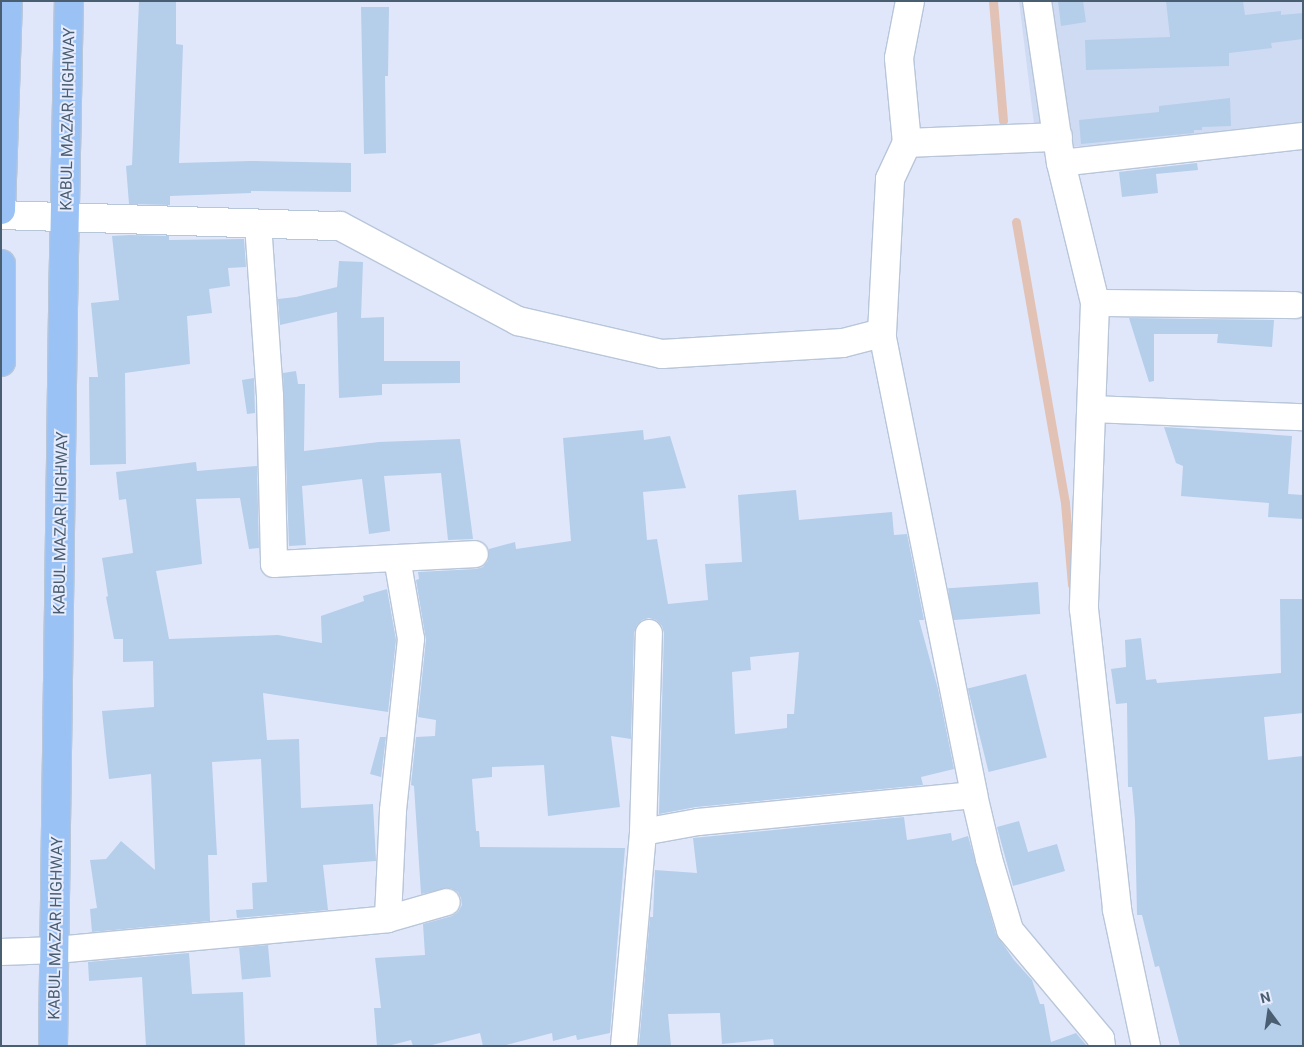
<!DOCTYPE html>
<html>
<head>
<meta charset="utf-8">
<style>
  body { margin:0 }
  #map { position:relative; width:1304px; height:1047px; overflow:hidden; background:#e0e7fb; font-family:Roboto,sans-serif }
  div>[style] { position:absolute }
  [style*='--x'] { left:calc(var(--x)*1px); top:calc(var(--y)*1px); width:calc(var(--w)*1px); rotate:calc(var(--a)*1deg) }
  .residential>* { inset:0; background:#cfdbf2 }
  .stream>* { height:9px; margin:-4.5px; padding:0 4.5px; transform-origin:4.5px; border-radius:4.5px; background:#e3c2b6 }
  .building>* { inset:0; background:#b5ceea; transform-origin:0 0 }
  .roads { filter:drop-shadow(1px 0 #b8c6d9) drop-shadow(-1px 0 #b8c6d9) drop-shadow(0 1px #b8c6d9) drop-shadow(0 -1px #b8c6d9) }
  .minor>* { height:26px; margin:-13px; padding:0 13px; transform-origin:13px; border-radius:13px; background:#fff }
  .tertiary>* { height:28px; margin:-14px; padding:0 14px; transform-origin:14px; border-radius:14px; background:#fff }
  .trunk>* { height:28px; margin:-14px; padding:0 14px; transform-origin:14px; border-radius:14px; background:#9ac2f5 }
  span { translate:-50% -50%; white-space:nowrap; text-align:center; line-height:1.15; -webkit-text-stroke:4px #e6ecfe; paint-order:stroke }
  .street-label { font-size:16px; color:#495e70 }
  .frame { position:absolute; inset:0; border:2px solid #495e70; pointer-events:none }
  .north { position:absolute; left:1244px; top:987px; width:50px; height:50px; -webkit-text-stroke:4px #e6ecfe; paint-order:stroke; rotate:346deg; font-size:14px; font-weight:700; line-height:20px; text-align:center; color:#495e70 }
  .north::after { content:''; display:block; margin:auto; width:18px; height:22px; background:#495e70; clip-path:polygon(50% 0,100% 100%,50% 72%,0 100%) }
</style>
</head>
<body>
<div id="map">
  <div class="residential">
    <div style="clip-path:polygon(1019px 1px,1303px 1px,1303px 132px,1037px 149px)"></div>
  </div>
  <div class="stream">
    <div style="--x:993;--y:1;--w:120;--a:85.2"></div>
    <div style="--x:1016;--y:222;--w:285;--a:80.1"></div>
    <div style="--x:1065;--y:503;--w:82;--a:85.1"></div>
  </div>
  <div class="building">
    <div style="clip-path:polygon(139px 1px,176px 1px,176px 44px,183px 45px,179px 163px,250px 161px,351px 163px,351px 192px,251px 191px,251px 193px,170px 196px,170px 205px,129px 204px,126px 166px,132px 165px)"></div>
    <div style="clip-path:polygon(1058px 1px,1083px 1px,1086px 22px,1061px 26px)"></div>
    <div style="clip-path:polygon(1166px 1px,1243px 1px,1245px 15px,1281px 11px,1281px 15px,1303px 13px,1303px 39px,1271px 43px,1272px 48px,1229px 53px,1229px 66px,1086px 70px,1085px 40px,1170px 37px)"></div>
    <div style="clip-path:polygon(361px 7px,389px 7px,388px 76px,385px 76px,386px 153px,364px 154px)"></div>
    <div style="clip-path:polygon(1230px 98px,1231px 126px,1202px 127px,1202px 130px,1194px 130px,1194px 133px,1081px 144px,1079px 120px,1159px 112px,1159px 106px)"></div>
    <div style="clip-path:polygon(1197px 163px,1198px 170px,1156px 174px,1158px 193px,1122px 197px,1119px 172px)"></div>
    <div style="clip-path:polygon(130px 235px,169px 236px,169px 240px,244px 239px,246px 267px,228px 268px,230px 286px,209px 289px,212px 313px,187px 316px,190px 364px,125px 373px,126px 464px,90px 465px,89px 377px,98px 377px,91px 303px,119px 300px,112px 236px)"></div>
    <div style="clip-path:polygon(339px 261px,363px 262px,361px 318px,384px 317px,384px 361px,460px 361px,460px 383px,382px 384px,382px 395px,339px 398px,337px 312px,280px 325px,278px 299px,296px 297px,337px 287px)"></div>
    <div style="clip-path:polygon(1129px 318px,1274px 320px,1272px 347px,1217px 343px,1218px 334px,1154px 334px,1154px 381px,1149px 382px)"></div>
    <div style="clip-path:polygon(296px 371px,298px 384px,305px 384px,304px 451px,379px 442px,460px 439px,473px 539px,448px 540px,441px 473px,384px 476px,390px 531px,369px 534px,362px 479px,302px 486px,306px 545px,289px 546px,283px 373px)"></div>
    <div style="clip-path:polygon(254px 378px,255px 413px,247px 414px,242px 380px)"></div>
    <div style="clip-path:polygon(1164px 427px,1292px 436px,1288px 494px,1303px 495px,1303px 519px,1268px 517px,1269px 503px,1181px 496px,1183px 466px,1176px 463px)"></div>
    <div style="clip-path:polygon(evenodd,643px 430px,644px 440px,670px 436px,686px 488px,643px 492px,647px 540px,657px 539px,668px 604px,708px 600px,705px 564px,742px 562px,738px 495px,796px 490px,799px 520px,892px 512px,894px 535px,907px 534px,924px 620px,919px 620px,938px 689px,954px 769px,921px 777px,923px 785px,696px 807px,659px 814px,664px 633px,662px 626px,656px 620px,649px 618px,642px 620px,637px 625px,634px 633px,631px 739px,611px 736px,620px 807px,548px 816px,544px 765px,492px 767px,492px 777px,472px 779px,476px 831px,479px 831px,480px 847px,625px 848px,610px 1033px,577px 1040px,576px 1035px,553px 1041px,552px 1033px,502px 1046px,483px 1046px,480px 1033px,428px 1046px,413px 1046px,411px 1040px,388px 1046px,377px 1046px,374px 1008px,381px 1008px,375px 958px,425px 955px,423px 924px,452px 916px,458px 912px,462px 905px,461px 898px,458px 892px,451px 888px,421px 894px,414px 786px,411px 785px,416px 737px,435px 736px,436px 720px,418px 717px,426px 640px,416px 580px,419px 579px,418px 572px,476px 569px,483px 567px,488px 561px,489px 549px,515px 542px,516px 549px,571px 541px,563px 438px,643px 430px,799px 652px,794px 714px,787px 714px,787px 728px,735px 734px,732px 672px,751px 670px,750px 657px,799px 652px)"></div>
    <div style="clip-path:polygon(196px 462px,197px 471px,257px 466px,259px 548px,249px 549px,240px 498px,196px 499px,202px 564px,156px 571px,169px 639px,278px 635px,322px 643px,321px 616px,364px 601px,363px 596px,387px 589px,396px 640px,388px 712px,263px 693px,267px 740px,299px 739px,301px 808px,373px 804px,376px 861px,323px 865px,328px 910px,237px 918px,236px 910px,253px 909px,252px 883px,267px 882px,261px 759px,212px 762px,217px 855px,208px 855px,210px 921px,92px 932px,90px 909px,97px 908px,90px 860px,106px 859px,121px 841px,155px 870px,151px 774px,109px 779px,106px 752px,102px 711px,154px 707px,153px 661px,123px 662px,123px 639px,114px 639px,106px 597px,108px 596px,102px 558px,133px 553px,126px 499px,119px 500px,116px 472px)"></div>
    <div style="left:1038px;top:582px;width:32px;height:90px;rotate:86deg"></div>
    <div style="clip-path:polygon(1280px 599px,1303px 599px,1303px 713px,1264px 717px,1268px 760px,1303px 756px,1303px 1046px,1180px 1046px,1159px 966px,1155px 967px,1142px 915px,1137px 915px,1135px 820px,1132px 787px,1128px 787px,1127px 703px,1116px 704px,1111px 669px,1126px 667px,1125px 640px,1141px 638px,1146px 680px,1156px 679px,1157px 683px,1281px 673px)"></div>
    <div style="left:1026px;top:674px;width:86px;height:60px;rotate:76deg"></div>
    <div style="clip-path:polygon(380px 737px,386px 737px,381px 777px,370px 774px)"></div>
    <div style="clip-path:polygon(904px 817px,907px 840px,951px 833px,952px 841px,968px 836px,996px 934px,1014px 960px,1032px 980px,1040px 1004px,1044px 1004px,1051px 1042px,1076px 1033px,1087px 1046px,774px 1046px,773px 1039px,722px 1044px,720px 1013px,668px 1014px,671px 1046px,639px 1046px,650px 917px,653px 917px,655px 870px,697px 873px,693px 838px)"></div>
    <div style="clip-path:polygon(1019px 821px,1028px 852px,1057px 844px,1065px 871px,1013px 886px,997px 827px)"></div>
    <div style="left:268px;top:945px;width:32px;height:29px;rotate:85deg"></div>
    <div style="clip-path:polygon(189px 953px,192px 994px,243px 992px,245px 1046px,146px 1046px,142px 977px,89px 981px,88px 962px)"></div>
  </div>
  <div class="roads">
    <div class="minor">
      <div style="--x:1061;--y:163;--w:244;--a:-6.4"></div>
      <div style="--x:258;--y:224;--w:172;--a:86"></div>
      <div style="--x:270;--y:396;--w:168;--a:88.6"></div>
      <div style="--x:274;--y:564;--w:201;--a:-2.8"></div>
      <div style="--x:1095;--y:303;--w:200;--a:0.6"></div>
      <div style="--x:882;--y:333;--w:471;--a:78.7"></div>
      <div style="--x:974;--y:795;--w:66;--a:76.8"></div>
      <div style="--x:989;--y:859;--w:74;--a:73.5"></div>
      <div style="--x:1010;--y:930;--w:142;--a:50.1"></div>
      <div style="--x:1101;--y:1039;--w:7;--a:82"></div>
      <div style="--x:1091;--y:409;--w:212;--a:2.2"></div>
      <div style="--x:397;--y:558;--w:82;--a:80.2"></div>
      <div style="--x:411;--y:639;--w:173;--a:96"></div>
      <div style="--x:393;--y:811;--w:108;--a:92.7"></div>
      <div style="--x:388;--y:919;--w:61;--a:-16.1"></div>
      <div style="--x:643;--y:832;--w:56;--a:-10.3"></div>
      <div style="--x:698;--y:822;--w:277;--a:-5.6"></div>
      <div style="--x:1;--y:952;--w:55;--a:-2.1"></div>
      <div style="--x:56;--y:950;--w:333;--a:-5.3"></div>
      <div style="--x:624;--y:1046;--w:215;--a:-84.9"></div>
      <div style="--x:643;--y:832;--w:199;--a:-88.3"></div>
    </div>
    <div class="tertiary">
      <div style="--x:1037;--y:1;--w:164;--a:81.6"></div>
      <div style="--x:1061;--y:163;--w:144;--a:76.3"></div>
      <div style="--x:1095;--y:303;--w:306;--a:92.1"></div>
      <div style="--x:1084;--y:609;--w:303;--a:83.7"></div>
      <div style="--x:1117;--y:910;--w:139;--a:78"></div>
      <div style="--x:907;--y:143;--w:85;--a:-95.4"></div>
      <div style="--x:899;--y:58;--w:58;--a:-79.1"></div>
      <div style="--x:1;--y:215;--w:339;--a:1.9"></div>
      <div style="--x:340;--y:226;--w:202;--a:28.1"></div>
      <div style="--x:518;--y:321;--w:148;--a:12.9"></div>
      <div style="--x:662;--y:354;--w:181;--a:-3.5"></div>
      <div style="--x:843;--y:343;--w:40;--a:-14.4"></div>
      <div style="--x:882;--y:333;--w:154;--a:-87"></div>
      <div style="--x:890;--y:179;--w:40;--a:-65"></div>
      <div style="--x:907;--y:143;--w:151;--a:-2.3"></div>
    </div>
    <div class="trunk">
      <div style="--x:1;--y:210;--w:209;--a:-88.1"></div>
      <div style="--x:1;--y:264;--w:98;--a:90"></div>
      <div style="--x:53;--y:1046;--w:737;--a:-89.22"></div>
      <div style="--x:63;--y:309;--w:308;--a:-88.9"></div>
    </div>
  </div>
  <div class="street-label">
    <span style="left:68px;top:119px;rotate:-89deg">KABUL MAZAR HIGHWAY</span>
    <span style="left:61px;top:523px;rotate:-89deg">KABUL MAZAR HIGHWAY</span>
    <span style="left:56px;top:928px;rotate:-89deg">KABUL MAZAR HIGHWAY</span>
  </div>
  <div class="frame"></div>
  <div class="north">N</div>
</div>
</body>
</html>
